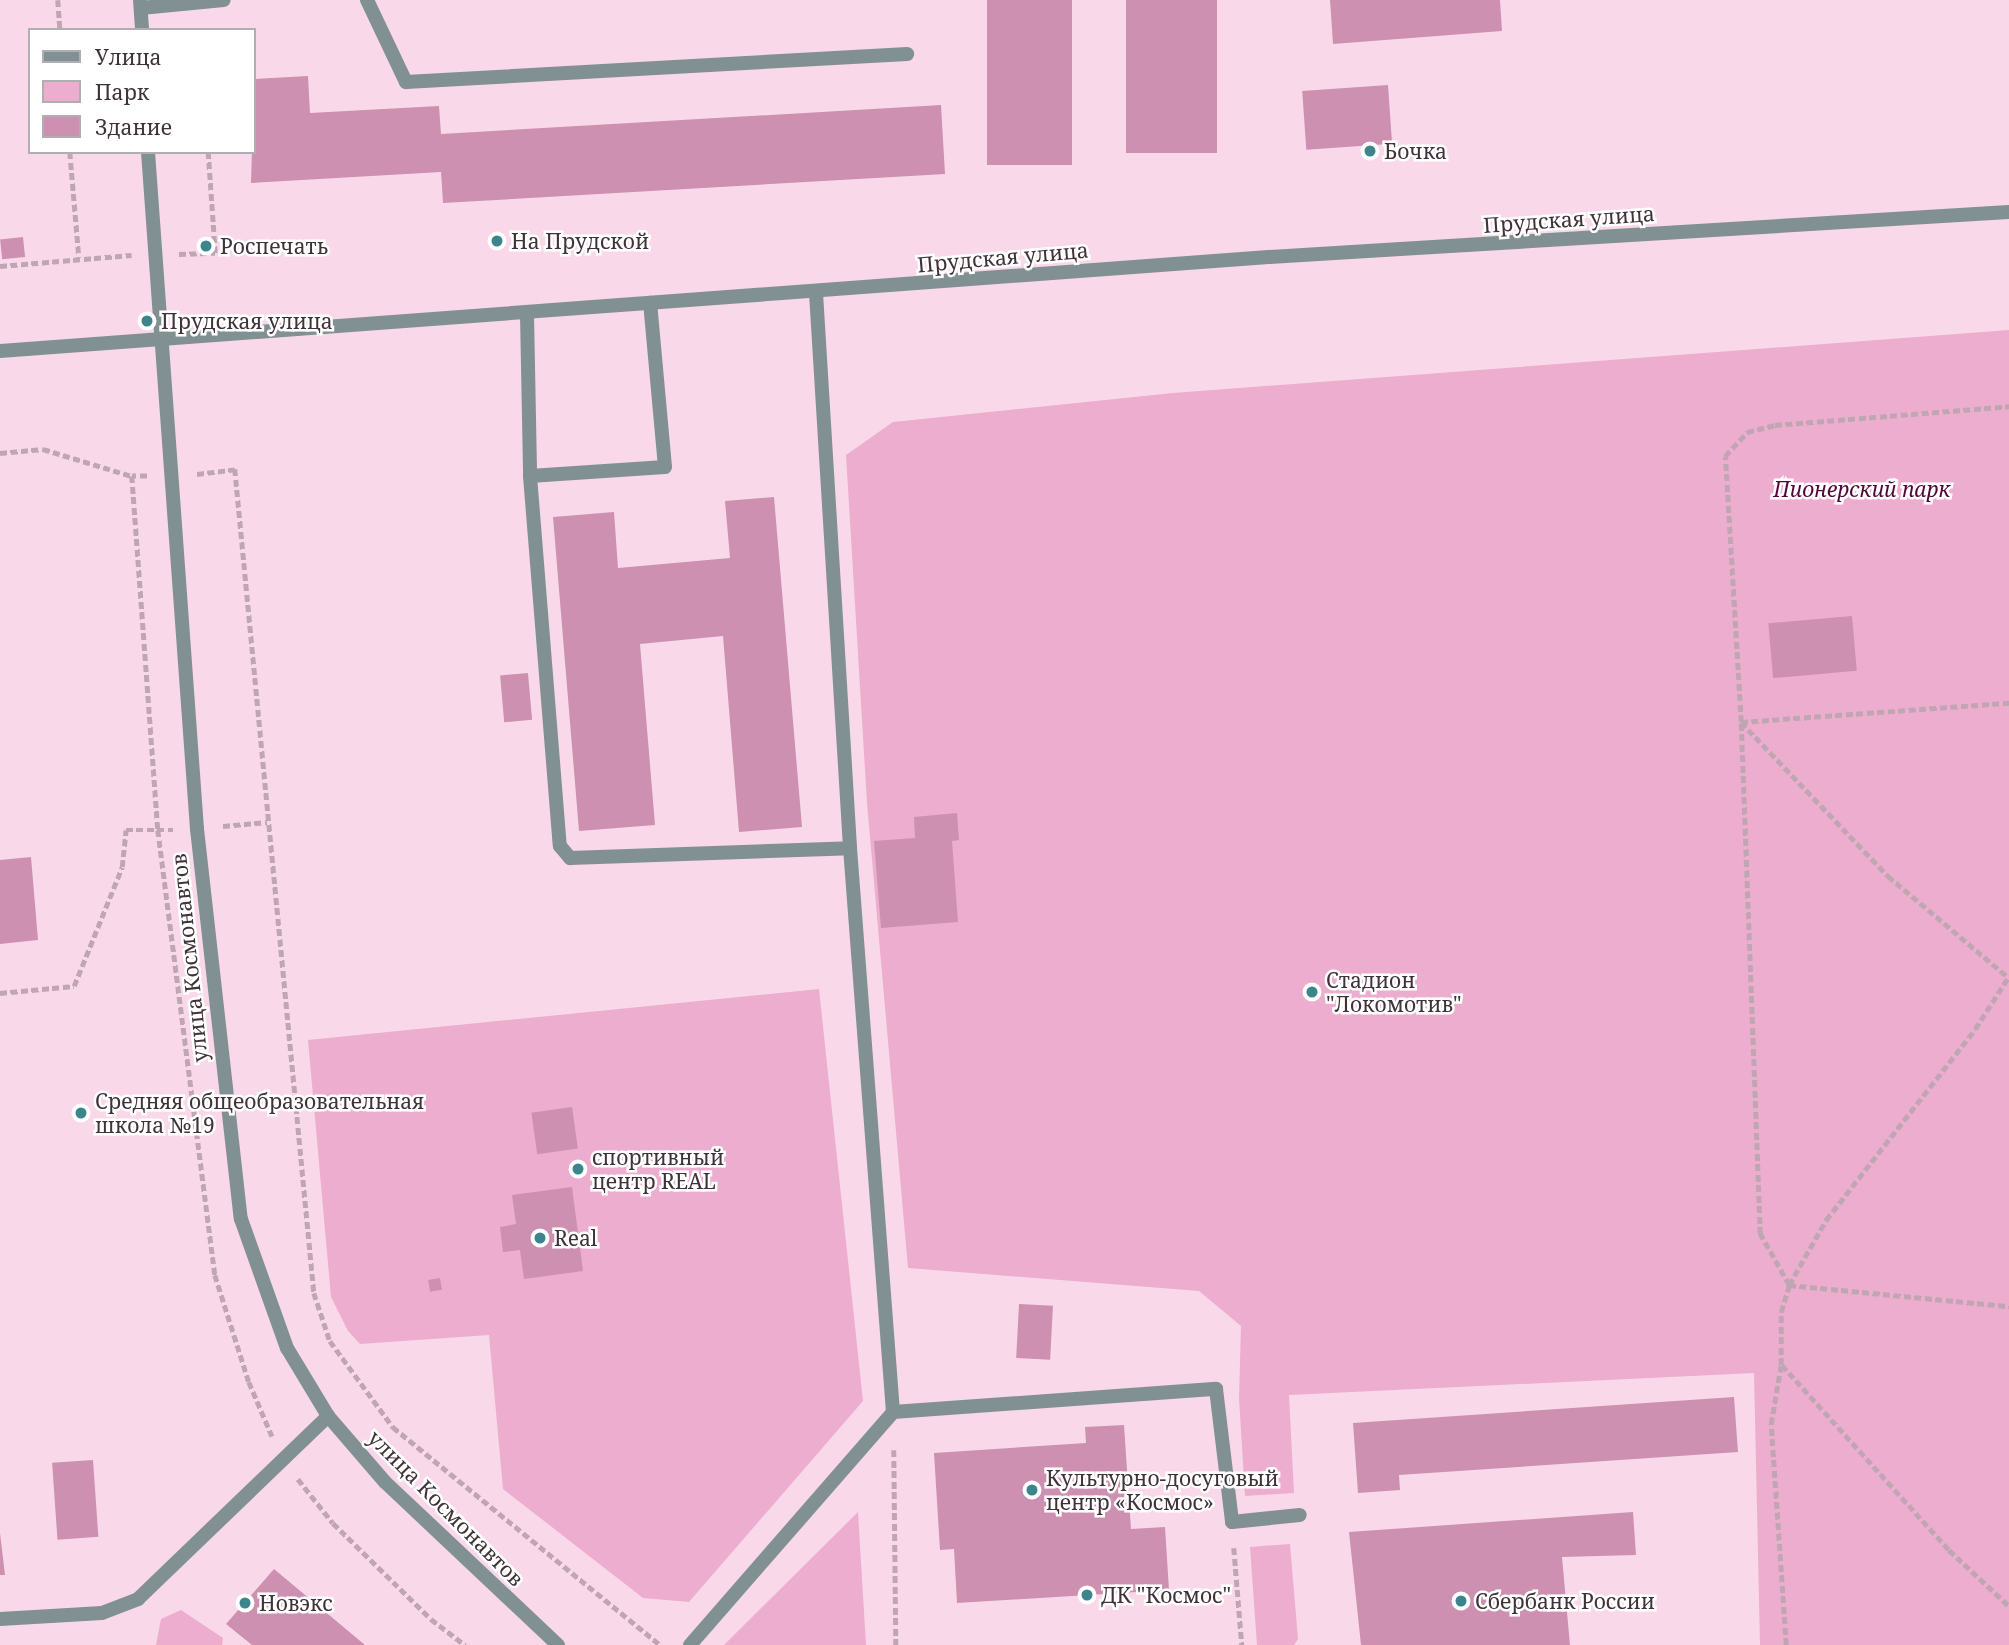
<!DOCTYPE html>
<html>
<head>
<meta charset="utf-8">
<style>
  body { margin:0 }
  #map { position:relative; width:2009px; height:1645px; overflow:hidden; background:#f9d9e9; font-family:"Noto Serif",serif }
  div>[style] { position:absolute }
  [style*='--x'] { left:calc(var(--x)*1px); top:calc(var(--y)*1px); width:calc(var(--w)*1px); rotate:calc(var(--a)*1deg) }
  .green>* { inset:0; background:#ecadcf }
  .building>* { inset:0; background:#cd90b1; transform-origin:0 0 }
  .path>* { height:4.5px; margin-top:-2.25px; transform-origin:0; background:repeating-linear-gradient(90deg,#c0a6b3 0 7px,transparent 0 10.5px) }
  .service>* { height:14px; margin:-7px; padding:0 7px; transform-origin:7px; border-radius:7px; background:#819193 }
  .tertiary>* { height:14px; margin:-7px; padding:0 7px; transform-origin:7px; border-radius:7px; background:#819193 }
  .dots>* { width:19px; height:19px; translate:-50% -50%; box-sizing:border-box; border:4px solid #fff; border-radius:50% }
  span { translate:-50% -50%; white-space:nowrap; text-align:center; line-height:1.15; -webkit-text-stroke:5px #fff; paint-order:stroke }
  .poi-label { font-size:21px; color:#3f3239 }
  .left { translate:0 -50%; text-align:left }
  .street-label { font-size:21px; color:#3f3239 }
  .park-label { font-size:21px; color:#510739; font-style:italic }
  .legend { position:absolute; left:28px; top:28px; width:228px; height:126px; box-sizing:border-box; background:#fff; border:2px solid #b2adb0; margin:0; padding:9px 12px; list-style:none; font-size:21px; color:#3f3239 }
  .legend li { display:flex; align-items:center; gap:14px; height:35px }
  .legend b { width:35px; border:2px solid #b2adb0 }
</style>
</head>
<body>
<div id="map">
  <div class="green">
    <div style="clip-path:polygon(2009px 330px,2009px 1645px,1760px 1645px,1754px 1373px,1289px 1395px,1294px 1493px,1245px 1496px,1239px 1398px,1241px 1326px,1199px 1291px,908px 1268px,867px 803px,846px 455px,893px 422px,1173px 393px)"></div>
    <div style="clip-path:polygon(819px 989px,863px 1401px,689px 1602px,643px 1598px,503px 1489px,489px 1335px,360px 1344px,348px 1331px,331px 1297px,308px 1040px)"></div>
    <div style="clip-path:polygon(858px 1512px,866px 1645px,724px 1645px)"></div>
    <div style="clip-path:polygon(1290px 1544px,1298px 1639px,1294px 1645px,1257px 1645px,1250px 1547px)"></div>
    <div style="clip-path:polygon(181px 1610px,223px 1638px,222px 1645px,156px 1645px,161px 1619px)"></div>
  </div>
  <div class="building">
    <div style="left:987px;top:0;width:85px;height:165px"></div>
    <div style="left:1126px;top:0;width:91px;height:153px"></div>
    <div style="clip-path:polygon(1330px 0,1500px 0,1502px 31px,1333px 44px)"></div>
    <div style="clip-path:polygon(308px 76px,310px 113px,439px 106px,441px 134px,941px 105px,945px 174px,443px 203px,441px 172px,251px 183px,254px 79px)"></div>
    <div style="left:1388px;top:85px;width:59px;height:86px;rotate:86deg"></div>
    <div style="left:23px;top:237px;width:20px;height:23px;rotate:84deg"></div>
    <div style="clip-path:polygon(774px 497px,802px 827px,739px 832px,723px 636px,640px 644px,655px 825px,579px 831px,553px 517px,614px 512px,618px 568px,730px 558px,725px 501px)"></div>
    <div style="left:1852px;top:616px;width:55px;height:84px;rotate:85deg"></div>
    <div style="left:528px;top:673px;width:47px;height:28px;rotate:85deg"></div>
    <div style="clip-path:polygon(957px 813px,959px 840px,952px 841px,958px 922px,881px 928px,874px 841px,915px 838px,914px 817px)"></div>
    <div style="clip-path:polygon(31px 857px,38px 940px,0 944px,0 860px)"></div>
    <div style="left:572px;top:1107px;width:42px;height:41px;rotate:82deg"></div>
    <div style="clip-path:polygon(572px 1187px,583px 1271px,524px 1279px,520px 1250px,503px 1252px,500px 1227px,516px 1224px,512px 1195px)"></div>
    <div style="left:440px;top:1278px;width:12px;height:12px;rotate:81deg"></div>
    <div style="left:1019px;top:1304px;width:34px;height:54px;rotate:3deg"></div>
    <div style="clip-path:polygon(1734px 1397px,1738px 1452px,1399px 1475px,1400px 1490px,1358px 1493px,1353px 1423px)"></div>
    <div style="clip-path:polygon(1124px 1425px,1131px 1529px,1165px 1527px,1169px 1590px,957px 1603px,954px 1549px,940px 1550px,934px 1453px,1086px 1443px,1085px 1427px)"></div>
    <div style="left:93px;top:1460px;width:77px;height:41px;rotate:86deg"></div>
    <div style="clip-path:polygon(1633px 1512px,1636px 1555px,1562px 1557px,1570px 1645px,1361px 1645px,1349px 1532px)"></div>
    <div style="clip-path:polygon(0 1533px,5px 1575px,0 1575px)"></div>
    <div style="clip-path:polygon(274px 1569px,365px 1645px,252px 1645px,226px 1624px)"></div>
  </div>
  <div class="path">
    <div style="--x:58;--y:0;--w:30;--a:86"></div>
    <div style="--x:70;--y:152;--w:106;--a:85.1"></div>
    <div style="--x:179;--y:254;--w:36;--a:-2"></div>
    <div style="--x:215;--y:253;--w:101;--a:-94"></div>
    <div style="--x:0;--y:266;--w:132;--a:-4.8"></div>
    <div style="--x:0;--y:453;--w:43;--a:-5.3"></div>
    <div style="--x:43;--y:449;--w:93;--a:16.9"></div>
    <div style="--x:197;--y:474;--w:38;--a:-7"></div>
    <div style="--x:235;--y:469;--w:828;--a:84.52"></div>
    <div style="--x:314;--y:1293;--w:51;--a:71.6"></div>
    <div style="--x:330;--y:1341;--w:107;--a:53.8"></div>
    <div style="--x:393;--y:1427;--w:345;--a:39.2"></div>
    <div style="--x:147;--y:476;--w:15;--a:180"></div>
    <div style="--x:132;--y:476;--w:355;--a:85.8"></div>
    <div style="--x:158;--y:830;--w:449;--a:82.7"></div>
    <div style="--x:215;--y:1275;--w:112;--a:72.4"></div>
    <div style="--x:249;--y:1382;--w:59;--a:66.9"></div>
    <div style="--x:1741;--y:722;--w:213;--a:46.3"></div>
    <div style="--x:1888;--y:876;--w:157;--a:40.1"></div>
    <div style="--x:1741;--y:722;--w:269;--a:-4.1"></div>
    <div style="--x:223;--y:826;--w:44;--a:-5.2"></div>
    <div style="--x:0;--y:993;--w:74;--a:-5.4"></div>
    <div style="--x:74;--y:986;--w:128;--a:-68"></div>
    <div style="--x:122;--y:867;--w:37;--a:-84"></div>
    <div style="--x:126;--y:830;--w:47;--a:0"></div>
    <div style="--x:1789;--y:1285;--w:59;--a:-119.6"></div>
    <div style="--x:1760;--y:1234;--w:512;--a:-92.13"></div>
    <div style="--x:1741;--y:722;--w:266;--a:-93.4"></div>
    <div style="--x:1725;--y:456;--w:33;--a:-47"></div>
    <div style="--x:1747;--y:432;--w:29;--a:-14"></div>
    <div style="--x:1775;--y:425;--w:235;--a:-4.6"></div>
    <div style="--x:1789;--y:1285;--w:221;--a:5.5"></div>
    <div style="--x:1782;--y:1365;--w:249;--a:47.9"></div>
    <div style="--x:1949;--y:1550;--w:82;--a:43"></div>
    <div style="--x:894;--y:1450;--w:195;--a:89.4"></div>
    <div style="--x:298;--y:1479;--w:56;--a:51.5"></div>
    <div style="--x:333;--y:1523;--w:137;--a:44.4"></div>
    <div style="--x:431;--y:1619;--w:43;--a:37.4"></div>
    <div style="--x:1234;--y:1548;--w:97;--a:85.3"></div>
    <div style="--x:1786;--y:1645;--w:222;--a:-93.9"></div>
    <div style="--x:1771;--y:1424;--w:60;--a:-80.4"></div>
    <div style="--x:1781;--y:1365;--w:53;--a:-90"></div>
    <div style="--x:1781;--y:1312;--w:28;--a:-73"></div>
    <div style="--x:1789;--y:1285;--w:75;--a:-60.4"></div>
    <div style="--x:1826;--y:1220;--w:242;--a:-52"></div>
    <div style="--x:1975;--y:1029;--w:63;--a:-57.3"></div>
  </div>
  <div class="service">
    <div style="--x:367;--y:0;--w:91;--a:64.6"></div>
    <div style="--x:406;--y:82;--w:502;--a:-3.2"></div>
    <div style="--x:141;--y:8;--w:83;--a:-5.5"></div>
    <div style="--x:816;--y:293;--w:556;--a:86.49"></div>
    <div style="--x:850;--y:848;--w:566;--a:85.64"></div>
    <div style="--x:527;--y:314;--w:162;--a:88.9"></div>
    <div style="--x:530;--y:476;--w:371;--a:85.4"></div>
    <div style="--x:560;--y:846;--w:16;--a:50"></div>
    <div style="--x:570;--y:858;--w:280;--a:-2"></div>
    <div style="--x:530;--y:476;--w:135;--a:-3.8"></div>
    <div style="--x:665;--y:467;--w:165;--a:-95.2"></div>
    <div style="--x:0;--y:1619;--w:102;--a:-3.4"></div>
    <div style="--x:102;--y:1613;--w:39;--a:-21"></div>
    <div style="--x:138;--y:1599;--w:264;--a:-43.9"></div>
    <div style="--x:690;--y:1645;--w:309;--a:-48.9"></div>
    <div style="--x:893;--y:1412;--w:324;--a:-4.1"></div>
    <div style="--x:1216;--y:1389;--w:134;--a:83.1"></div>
    <div style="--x:1232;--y:1522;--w:68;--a:-5.9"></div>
  </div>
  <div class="tertiary">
    <div style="--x:140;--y:0;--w:30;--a:86"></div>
    <div style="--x:148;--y:152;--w:679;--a:85.86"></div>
    <div style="--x:197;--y:829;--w:392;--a:83.6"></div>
    <div style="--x:241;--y:1219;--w:137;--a:70.4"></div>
    <div style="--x:287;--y:1348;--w:79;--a:58.9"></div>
    <div style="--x:328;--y:1416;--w:87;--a:49.2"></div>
    <div style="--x:385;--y:1482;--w:238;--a:43.3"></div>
    <div style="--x:0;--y:351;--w:1272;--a:-4.24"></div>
    <div style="--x:1269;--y:257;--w:741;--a:-3.48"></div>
  </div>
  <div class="dots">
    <div style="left:1370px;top:151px;background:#3d858c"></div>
    <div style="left:497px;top:241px;background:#3d858c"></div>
    <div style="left:206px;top:246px;background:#3d858c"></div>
    <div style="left:147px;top:321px;background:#3d858c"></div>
    <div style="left:1312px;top:992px;background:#3d858c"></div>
    <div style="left:81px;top:1113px;background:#3d858c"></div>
    <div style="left:578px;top:1169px;background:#3d858c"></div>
    <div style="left:540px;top:1238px;background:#3d858c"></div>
    <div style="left:1032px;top:1490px;background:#3d858c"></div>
    <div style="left:1087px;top:1595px;background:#3d858c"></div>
    <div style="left:1461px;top:1601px;background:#3d858c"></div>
    <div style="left:245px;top:1603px;background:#3d858c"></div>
  </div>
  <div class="poi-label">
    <span class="left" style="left:1384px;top:151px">Бочка</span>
    <span class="left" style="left:511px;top:241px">На Прудской</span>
    <span class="left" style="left:220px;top:246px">Роспечать</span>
    <span class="left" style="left:161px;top:321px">Прудская улица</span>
    <span class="left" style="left:1326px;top:992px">Стадион<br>"Локомотив"</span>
    <span class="left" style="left:95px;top:1113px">Средняя общеобразовательная<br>школа №19</span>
    <span class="left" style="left:592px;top:1169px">спортивный<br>центр REAL</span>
    <span class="left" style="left:554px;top:1238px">Real</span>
    <span class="left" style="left:1046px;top:1490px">Культурно-досуговый<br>центр «Космос»</span>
    <span class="left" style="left:1101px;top:1595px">ДК "Космос"</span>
    <span class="left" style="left:1475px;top:1601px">Сбербанк России</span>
    <span class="left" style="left:259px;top:1603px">Новэкс</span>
  </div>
  <div class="street-label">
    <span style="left:1569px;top:219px;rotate:-4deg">Прудская улица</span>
    <span style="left:1003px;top:257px;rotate:-5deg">Прудская улица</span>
    <span style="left:189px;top:958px;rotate:-96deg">улица Космонавтов</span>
    <span style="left:446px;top:1508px;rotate:45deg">улица Космонавтов</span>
  </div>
  <div class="park-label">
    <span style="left:1862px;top:489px">Пионерский парк</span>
  </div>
  <ul class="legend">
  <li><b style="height:9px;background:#819193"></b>Улица</li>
  <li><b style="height:19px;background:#ecadcf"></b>Парк</li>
  <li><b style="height:19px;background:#cd90b1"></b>Здание</li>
  </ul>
</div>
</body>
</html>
